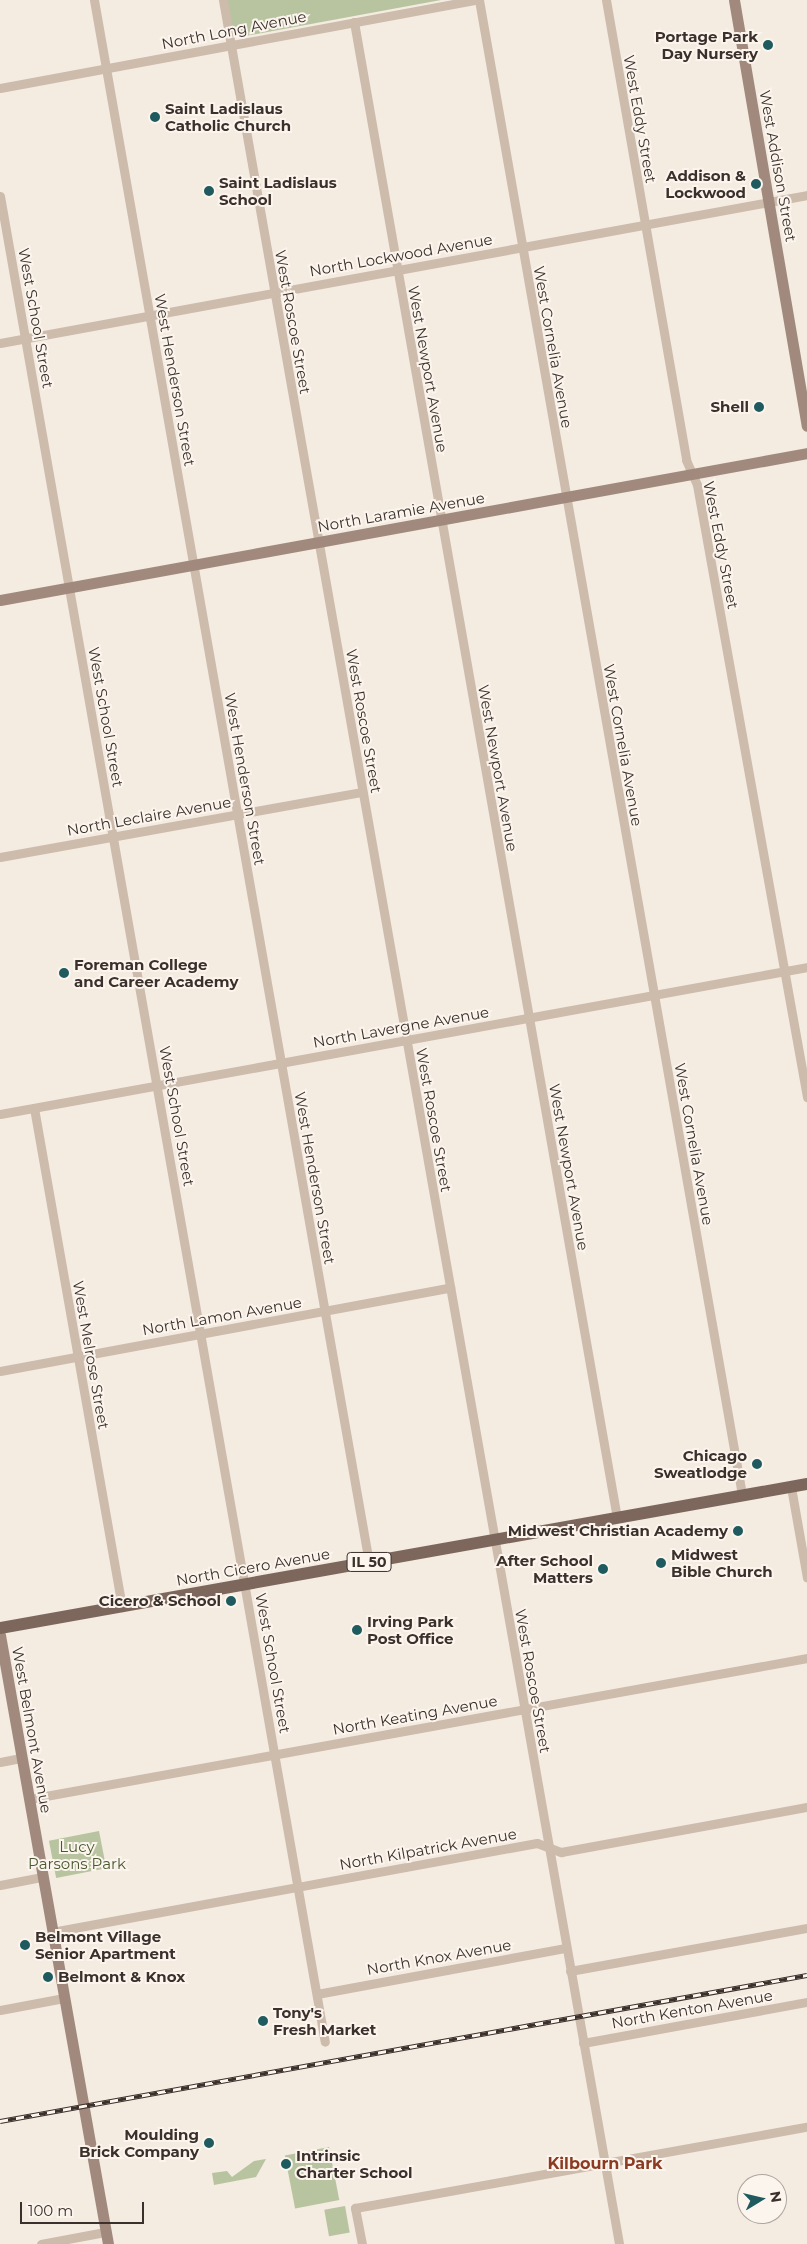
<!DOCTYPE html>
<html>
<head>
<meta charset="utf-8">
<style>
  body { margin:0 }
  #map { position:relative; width:807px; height:2244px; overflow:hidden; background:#f4ebe1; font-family:Montserrat,sans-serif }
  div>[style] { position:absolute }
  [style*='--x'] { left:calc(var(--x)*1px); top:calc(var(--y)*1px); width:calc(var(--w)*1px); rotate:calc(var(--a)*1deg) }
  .green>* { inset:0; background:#b8c4a0; transform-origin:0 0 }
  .street>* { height:9px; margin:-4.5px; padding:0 4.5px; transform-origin:4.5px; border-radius:4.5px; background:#cdbbac }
  .secondary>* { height:11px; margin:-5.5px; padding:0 5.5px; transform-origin:5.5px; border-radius:5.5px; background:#a18a7d }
  .primary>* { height:12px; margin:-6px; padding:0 6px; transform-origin:6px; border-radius:6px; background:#7d675c }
  .rail>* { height:4.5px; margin-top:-2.25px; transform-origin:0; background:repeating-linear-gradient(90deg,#fbf5ee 0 8px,#3b302b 0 16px); box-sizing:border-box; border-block:1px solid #3b302b }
  .dots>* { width:14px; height:14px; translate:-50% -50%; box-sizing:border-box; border:2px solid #fbf5ee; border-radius:50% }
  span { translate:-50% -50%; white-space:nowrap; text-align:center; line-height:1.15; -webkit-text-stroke:4px #fbf5ee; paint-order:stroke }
  .shield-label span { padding:1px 4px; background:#fbf5ee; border:1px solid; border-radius:4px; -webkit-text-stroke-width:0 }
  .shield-label { font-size:14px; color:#3b302b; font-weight:700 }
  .street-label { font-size:15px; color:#3b302b }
  .poi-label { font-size:15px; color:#3b302b; font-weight:700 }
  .right { translate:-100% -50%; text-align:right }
  .left { translate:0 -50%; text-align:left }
  .park-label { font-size:15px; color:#4a5a2e }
  .neighbourhood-label { font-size:16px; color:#8c3b22; font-weight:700 }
  .north { position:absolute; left:737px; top:2174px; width:50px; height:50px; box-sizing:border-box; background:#fbf5ee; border:1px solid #aea6a0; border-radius:50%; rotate:81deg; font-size:14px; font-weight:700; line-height:20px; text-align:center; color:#3b302b }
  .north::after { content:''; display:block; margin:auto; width:18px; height:22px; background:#1f5a5e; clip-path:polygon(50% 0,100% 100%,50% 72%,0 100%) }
  .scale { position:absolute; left:20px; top:2202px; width:124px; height:22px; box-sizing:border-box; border:2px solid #3b302b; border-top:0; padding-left:6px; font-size:15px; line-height:18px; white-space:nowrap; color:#3b302b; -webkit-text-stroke:4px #fbf5ee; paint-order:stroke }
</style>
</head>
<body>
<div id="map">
  <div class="green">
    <div style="clip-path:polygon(227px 0,441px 0,240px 37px,232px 33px)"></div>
    <div style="left:99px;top:1831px;width:38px;height:51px;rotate:79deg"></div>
    <div style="left:329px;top:2147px;width:54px;height:45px;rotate:79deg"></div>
    <div style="clip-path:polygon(266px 2159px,256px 2177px,214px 2185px,212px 2173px,227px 2171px,232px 2177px,254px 2161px)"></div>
    <div style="left:345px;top:2206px;width:27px;height:21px;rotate:80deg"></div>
  </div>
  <div class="street">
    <div style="--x:94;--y:0;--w:1586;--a:80.02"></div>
    <div style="--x:223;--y:0;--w:2279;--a:79.99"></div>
    <div style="--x:479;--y:0;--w:1518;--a:80.02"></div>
    <div style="--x:606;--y:0;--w:467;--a:80.1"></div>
    <div style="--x:686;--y:460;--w:27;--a:66"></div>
    <div style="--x:697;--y:485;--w:622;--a:79.81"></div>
    <div style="--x:354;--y:22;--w:1519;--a:80.03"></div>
    <div style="--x:0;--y:88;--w:481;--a:-10.5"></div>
    <div style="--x:0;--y:196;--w:1874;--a:80.02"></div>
    <div style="--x:0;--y:343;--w:820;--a:-10.39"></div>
    <div style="--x:0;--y:857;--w:368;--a:-10.2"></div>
    <div style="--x:34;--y:1108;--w:507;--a:80"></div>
    <div style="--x:0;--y:1114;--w:820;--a:-10.32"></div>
    <div style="--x:0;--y:1371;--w:458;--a:-10.5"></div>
    <div style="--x:791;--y:1487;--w:92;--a:80"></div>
    <div style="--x:0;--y:1762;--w:21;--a:-11"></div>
    <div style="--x:29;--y:1799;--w:791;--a:-10.27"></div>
    <div style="--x:0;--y:1885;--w:43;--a:-10.8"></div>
    <div style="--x:52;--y:1932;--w:493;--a:-10.4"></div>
    <div style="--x:537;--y:1843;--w:26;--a:21"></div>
    <div style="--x:561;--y:1852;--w:250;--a:-10.4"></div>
    <div style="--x:570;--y:1971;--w:241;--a:-10.3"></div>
    <div style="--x:317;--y:1994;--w:253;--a:-10.5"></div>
    <div style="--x:0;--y:2010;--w:65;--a:-10.6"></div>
    <div style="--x:583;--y:2043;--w:228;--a:-10.4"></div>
    <div style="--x:41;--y:2244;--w:65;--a:-10.6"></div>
    <div style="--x:362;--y:2244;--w:37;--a:-101"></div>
    <div style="--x:355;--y:2208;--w:459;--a:-10.2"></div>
  </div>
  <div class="secondary">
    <div style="--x:734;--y:0;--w:432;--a:80.3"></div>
    <div style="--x:0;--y:600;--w:820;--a:-10.32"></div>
    <div style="--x:0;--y:1635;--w:619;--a:79.94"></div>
  </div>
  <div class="primary">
    <div style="--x:0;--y:1628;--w:820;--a:-10.12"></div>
  </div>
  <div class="rail">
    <div style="--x:0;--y:2121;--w:820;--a:-10.25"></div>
  </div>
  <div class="dots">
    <div style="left:768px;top:45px;background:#1f5a5e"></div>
    <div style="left:155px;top:117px;background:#1f5a5e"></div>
    <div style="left:756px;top:184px;background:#1f5a5e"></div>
    <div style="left:209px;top:191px;background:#1f5a5e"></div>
    <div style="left:759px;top:407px;background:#1f5a5e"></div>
    <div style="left:64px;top:973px;background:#1f5a5e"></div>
    <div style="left:757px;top:1464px;background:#1f5a5e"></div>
    <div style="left:738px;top:1531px;background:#1f5a5e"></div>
    <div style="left:661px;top:1563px;background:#1f5a5e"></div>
    <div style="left:603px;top:1569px;background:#1f5a5e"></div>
    <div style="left:231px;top:1601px;background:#1f5a5e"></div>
    <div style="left:357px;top:1630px;background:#1f5a5e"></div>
    <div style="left:25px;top:1945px;background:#1f5a5e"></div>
    <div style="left:48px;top:1977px;background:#1f5a5e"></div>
    <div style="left:263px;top:2021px;background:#1f5a5e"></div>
    <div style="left:209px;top:2143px;background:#1f5a5e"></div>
    <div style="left:286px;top:2164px;background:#1f5a5e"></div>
  </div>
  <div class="shield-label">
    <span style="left:369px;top:1562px">IL 50</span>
  </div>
  <div class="street-label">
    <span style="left:234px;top:30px;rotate:-11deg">North Long Avenue</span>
    <span style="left:640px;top:119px;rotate:80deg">West Eddy Street</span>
    <span style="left:778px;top:166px;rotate:80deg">West Addison Street</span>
    <span style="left:401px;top:255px;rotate:-10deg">North Lockwood Avenue</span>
    <span style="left:36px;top:318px;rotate:80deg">West School Street</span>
    <span style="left:293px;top:322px;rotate:80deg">West Roscoe Street</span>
    <span style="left:553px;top:347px;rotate:80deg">West Cornelia Avenue</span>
    <span style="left:428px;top:369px;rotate:80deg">West Newport Avenue</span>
    <span style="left:175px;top:380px;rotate:80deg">West Henderson Street</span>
    <span style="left:401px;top:512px;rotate:-10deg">North Laramie Avenue</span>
    <span style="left:721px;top:545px;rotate:79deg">West Eddy Street</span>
    <span style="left:106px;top:717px;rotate:80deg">West School Street</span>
    <span style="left:364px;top:721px;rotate:80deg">West Roscoe Street</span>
    <span style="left:623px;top:745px;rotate:80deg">West Cornelia Avenue</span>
    <span style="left:498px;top:768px;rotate:80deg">West Newport Avenue</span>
    <span style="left:245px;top:779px;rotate:80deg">West Henderson Street</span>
    <span style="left:149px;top:816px;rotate:-10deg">North Leclaire Avenue</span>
    <span style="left:401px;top:1027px;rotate:-10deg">North Lavergne Avenue</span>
    <span style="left:177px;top:1116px;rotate:80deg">West School Street</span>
    <span style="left:434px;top:1120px;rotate:80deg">West Roscoe Street</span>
    <span style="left:694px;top:1144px;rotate:80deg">West Cornelia Avenue</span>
    <span style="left:569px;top:1167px;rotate:80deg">West Newport Avenue</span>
    <span style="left:315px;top:1178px;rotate:80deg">West Henderson Street</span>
    <span style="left:222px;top:1316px;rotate:-10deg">North Lamon Avenue</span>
    <span style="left:91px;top:1355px;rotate:80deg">West Melrose Street</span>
    <span style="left:253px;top:1567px;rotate:-10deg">North Cicero Avenue</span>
    <span style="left:273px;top:1663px;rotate:80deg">West School Street</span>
    <span style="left:533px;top:1681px;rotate:80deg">West Roscoe Street</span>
    <span style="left:415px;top:1715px;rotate:-10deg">North Keating Avenue</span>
    <span style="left:32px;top:1730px;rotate:80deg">West Belmont Avenue</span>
    <span style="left:428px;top:1849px;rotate:-10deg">North Kilpatrick Avenue</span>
    <span style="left:439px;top:1957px;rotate:-10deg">North Knox Avenue</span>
    <span style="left:692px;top:2009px;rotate:-10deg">North Kenton Avenue</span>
  </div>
  <div class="poi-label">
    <span class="right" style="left:758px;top:45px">Portage Park<br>Day Nursery</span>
    <span class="left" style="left:165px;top:117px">Saint Ladislaus<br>Catholic Church</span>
    <span class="right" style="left:746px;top:184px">Addison &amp;<br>Lockwood</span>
    <span class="left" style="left:219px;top:191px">Saint Ladislaus<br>School</span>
    <span class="right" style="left:749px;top:407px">Shell</span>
    <span class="left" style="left:74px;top:973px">Foreman College<br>and Career Academy</span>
    <span class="right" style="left:747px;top:1464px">Chicago<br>Sweatlodge</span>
    <span class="right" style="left:728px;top:1531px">Midwest Christian Academy</span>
    <span class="left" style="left:671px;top:1563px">Midwest<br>Bible Church</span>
    <span class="right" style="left:593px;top:1569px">After School<br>Matters</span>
    <span class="right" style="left:221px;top:1601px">Cicero &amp; School</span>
    <span class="left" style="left:367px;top:1630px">Irving Park<br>Post Office</span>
    <span class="left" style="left:35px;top:1945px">Belmont Village<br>Senior Apartment</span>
    <span class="left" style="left:58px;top:1977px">Belmont &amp; Knox</span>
    <span class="left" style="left:273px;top:2021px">Tony's<br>Fresh Market</span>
    <span class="right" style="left:199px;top:2143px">Moulding<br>Brick Company</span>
    <span class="left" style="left:296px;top:2164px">Intrinsic<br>Charter School</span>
  </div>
  <div class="park-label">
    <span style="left:77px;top:1855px">Lucy<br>Parsons Park</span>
  </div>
  <div class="neighbourhood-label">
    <span style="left:605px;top:2164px">Kilbourn Park</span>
  </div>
  <div class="north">N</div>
  <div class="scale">100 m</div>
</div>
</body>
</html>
